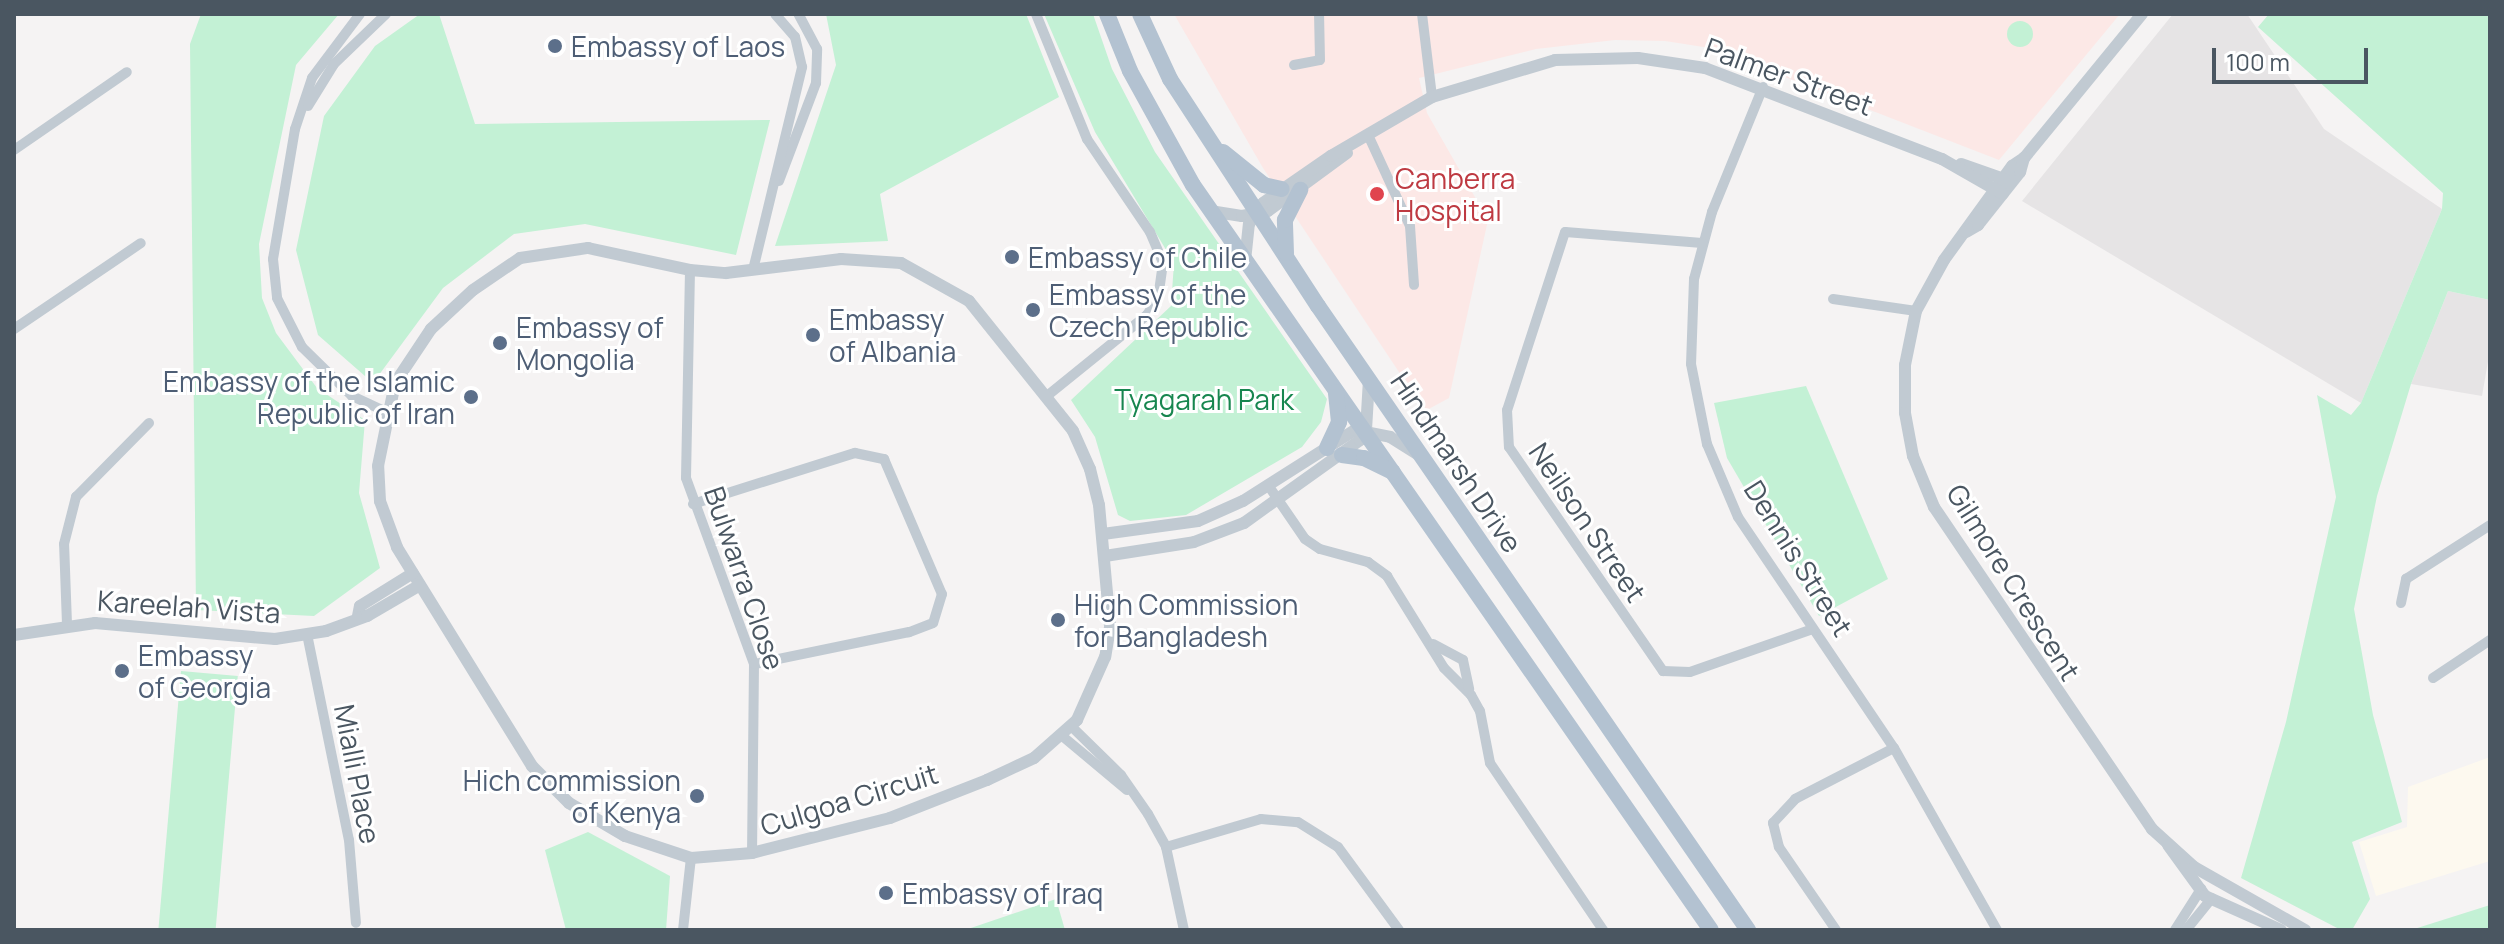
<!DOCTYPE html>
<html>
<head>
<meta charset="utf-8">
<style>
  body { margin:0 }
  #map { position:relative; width:2504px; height:944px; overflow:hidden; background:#f5f3f3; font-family:Manrope,sans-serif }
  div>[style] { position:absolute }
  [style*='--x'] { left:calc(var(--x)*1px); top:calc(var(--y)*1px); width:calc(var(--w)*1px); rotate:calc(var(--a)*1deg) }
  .commercial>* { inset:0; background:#fdf9ef }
  .education>* { inset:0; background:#e6e4e5 }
  .medical>* { inset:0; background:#fce8e6 }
  .green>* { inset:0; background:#c3f1d5; transform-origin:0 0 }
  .round { border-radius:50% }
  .minor>* { height:10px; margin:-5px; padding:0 5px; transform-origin:5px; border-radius:5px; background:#c1cad2 }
  .tertiary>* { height:12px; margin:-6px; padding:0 6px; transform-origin:6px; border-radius:6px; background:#c1cad2 }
  .primary>* { height:16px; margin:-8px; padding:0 8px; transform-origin:8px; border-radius:8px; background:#b3c2d1 }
  .dots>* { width:22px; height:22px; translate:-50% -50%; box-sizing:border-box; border:4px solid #fff; border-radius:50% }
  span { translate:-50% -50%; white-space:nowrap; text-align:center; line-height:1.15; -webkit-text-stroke:6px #fff; paint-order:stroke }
  .service-label { font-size:28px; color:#4e5e75 }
  .left { translate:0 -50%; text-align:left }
  .right { translate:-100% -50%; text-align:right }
  .street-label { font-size:28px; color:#4a5661 }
  .health-label { font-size:28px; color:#be3a42 }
  .park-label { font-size:28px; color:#17864f }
  .frame { position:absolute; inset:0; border:16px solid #4a5661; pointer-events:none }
  .scale { position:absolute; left:2212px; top:48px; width:156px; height:36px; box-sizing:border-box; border:4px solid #4a5661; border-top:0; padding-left:10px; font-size:24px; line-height:28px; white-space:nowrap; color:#4a5661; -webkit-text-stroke:6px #fff; paint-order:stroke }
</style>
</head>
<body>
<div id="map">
  <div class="commercial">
    <div style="clip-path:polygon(2490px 757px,2490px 861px,2376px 896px,2359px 842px,2407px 827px,2408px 787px)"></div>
  </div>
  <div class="education">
    <div style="clip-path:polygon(2173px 14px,2247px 14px,2324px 129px,2442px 209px,2361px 403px,2022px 201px)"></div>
    <div style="clip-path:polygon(2448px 291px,2490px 300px,2490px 350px,2482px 396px,2411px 384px)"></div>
  </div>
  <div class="medical">
    <div style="clip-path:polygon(1174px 14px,2120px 14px,1999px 160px,1710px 48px,1665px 41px,1615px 40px,1536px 49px,1419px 78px,1427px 113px,1488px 220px,1449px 398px,1425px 411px,1263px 168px)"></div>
  </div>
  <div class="green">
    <div style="clip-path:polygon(201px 14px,339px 14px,296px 65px,259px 244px,262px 298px,276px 333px,317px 388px,365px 420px,359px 493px,380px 568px,314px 616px,196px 610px,190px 44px)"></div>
    <div style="clip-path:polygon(420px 14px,439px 14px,475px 124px,770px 120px,736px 255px,585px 224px,514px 234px,443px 288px,373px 383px,318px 335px,296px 250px,324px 116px,375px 46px)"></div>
    <div style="clip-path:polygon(826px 14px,1026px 14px,1059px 97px,880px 194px,888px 241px,775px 246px,836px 65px)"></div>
    <div style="clip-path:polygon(1044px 14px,1093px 14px,1112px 69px,1155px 152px,1327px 399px,1321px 422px,1302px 447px,1186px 515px,1130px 521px,1118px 515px,1095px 437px,1071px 400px,1171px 306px,1174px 263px,1095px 132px)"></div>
    <div style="clip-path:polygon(2269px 14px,2490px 14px,2490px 300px,2448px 291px,2411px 384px,2377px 496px,2354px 609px,2373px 715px,2402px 822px,2352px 842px,2370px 899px,2352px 930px,2341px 930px,2241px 878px,2286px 722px,2336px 497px,2317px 395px,2351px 415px,2361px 403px,2442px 209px,2443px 193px,2258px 27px)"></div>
    <div class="round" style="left:2007px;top:21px;width:26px;height:26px"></div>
    <div style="clip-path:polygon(1806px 386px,1888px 579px,1819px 616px,1727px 458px,1714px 403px)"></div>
    <div style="left:181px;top:671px;width:57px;height:259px;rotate:5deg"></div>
    <div style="clip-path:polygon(588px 832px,670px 876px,666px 930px,566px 930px,545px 850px)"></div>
    <div style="clip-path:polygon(1056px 899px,1065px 930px,965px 930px)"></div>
    <div style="clip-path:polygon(2490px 905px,2490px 930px,2411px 930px)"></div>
  </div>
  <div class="minor">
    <div style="--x:360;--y:14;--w:80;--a:126.9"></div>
    <div style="--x:312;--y:78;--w:54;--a:108.4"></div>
    <div style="--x:295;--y:129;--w:132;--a:99.6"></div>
    <div style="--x:273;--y:259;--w:39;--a:84"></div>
    <div style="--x:277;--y:298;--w:55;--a:63"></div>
    <div style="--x:302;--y:347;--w:70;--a:44.4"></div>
    <div style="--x:352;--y:396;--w:38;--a:25"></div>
    <div style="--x:1036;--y:14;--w:135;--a:67.8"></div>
    <div style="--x:1087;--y:139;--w:112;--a:55.9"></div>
    <div style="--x:1150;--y:232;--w:34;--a:67"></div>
    <div style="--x:1163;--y:263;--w:35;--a:98"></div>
    <div style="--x:1158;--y:298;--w:20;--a:123"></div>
    <div style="--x:1147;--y:315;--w:129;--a:141"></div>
    <div style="--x:1422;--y:14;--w:84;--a:83.1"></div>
    <div style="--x:1294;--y:65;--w:26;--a:-11"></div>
    <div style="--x:1320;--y:60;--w:46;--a:-91.2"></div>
    <div style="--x:1763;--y:87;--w:135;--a:112.2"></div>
    <div style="--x:1712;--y:212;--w:69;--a:105"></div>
    <div style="--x:1694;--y:279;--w:85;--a:92"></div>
    <div style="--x:1691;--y:364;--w:82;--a:78.7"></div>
    <div style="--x:1707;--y:444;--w:79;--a:67"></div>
    <div style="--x:1738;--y:517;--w:279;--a:56"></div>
    <div style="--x:1894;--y:748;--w:209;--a:60.5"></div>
    <div style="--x:308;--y:106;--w:49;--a:-58.2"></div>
    <div style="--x:334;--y:64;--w:72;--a:-43.9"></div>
    <div style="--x:1369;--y:137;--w:98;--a:65.3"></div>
    <div style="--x:1410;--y:226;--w:59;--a:86.1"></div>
    <div style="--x:14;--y:150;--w:137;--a:-34.6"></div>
    <div style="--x:779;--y:181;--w:105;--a:-69.3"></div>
    <div style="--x:816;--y:83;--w:34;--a:-88"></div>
    <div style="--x:817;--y:49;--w:40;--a:-118"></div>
    <div style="--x:1702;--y:243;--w:137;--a:-175.4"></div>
    <div style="--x:1565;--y:232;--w:187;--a:108"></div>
    <div style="--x:1507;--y:410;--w:37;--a:87"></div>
    <div style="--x:1509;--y:447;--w:272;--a:55.5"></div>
    <div style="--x:1663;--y:671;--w:27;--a:2"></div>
    <div style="--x:1690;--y:672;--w:130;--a:-19.3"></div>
    <div style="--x:690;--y:270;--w:208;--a:91.1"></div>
    <div style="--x:686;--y:478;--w:198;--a:69.9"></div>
    <div style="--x:754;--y:664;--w:189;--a:90.6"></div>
    <div style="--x:753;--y:270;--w:209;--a:-76.4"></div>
    <div style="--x:802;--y:67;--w:31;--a:-103"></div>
    <div style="--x:795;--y:37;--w:30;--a:-131"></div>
    <div style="--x:1833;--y:299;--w:84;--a:8.2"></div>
    <div style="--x:14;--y:329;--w:153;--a:-34.1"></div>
    <div style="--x:1268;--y:485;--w:65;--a:55.6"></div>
    <div style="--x:1305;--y:539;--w:18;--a:34"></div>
    <div style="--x:1320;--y:549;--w:50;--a:15.2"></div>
    <div style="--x:1368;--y:562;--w:24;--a:36"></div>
    <div style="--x:1387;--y:576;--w:108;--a:58.2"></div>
    <div style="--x:1444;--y:668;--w:38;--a:45"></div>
    <div style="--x:1471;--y:695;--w:18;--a:61"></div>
    <div style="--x:1480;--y:711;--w:53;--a:79.1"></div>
    <div style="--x:1490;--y:763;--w:202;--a:55.9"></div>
    <div style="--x:693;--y:504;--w:170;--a:-17.5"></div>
    <div style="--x:855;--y:453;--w:30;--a:12"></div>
    <div style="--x:884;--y:459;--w:147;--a:66.8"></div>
    <div style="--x:942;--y:594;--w:30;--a:107"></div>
    <div style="--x:933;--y:623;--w:26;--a:159"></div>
    <div style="--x:909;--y:632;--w:158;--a:168.3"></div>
    <div style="--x:2401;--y:603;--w:25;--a:-78"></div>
    <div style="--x:2406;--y:579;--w:100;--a:-32.7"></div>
    <div style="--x:67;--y:624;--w:80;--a:-92.1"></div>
    <div style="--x:64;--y:544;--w:49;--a:-75.7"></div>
    <div style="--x:76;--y:497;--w:104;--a:-45.4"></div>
    <div style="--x:307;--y:634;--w:210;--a:78.5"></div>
    <div style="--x:349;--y:840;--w:83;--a:85.2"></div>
    <div style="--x:1433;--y:644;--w:34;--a:28"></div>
    <div style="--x:1463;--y:660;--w:30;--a:78"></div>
    <div style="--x:2433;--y:678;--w:69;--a:-33.7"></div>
    <div style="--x:1071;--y:726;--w:70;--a:44.4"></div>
    <div style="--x:1121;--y:775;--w:47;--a:55.3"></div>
    <div style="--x:1148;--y:814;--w:38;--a:61"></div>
    <div style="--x:1166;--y:847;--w:85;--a:77.8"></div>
    <div style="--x:1061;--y:735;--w:86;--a:39.8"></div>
    <div style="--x:1166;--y:847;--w:99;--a:-16.4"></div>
    <div style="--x:1261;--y:819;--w:37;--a:5"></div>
    <div style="--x:1298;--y:822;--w:47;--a:32"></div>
    <div style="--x:1338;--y:847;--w:103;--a:53.7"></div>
    <div style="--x:683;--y:930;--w:72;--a:-83.7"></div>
    <div style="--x:1836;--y:930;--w:101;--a:-124.5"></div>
    <div style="--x:1779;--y:847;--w:25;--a:-104"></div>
    <div style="--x:1773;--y:823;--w:33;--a:-47"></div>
    <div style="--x:1795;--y:799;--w:111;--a:-27.3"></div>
    <div style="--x:2175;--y:930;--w:49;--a:-57.6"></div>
    <div style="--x:2186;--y:930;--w:41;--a:-50.9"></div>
  </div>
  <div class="tertiary">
    <div style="--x:2142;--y:14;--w:186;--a:129.3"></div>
    <div style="--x:2024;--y:158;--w:14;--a:146"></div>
    <div style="--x:2012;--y:166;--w:116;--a:125.9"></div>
    <div style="--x:1944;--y:260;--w:58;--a:118.8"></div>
    <div style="--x:1916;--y:311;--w:55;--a:101.5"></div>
    <div style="--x:1905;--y:365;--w:48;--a:90"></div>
    <div style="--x:1905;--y:413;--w:44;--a:79.5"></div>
    <div style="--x:1913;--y:456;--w:55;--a:67.6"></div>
    <div style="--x:1934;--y:507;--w:389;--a:55.9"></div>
    <div style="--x:2152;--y:829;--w:57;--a:42.1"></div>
    <div style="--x:2194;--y:867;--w:128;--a:29.6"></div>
    <div style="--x:1961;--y:164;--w:49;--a:19.2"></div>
    <div style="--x:1210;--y:211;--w:32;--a:9"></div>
    <div style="--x:1242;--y:216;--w:26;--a:-11"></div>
    <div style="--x:1268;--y:211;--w:98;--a:-36.3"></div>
    <div style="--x:1966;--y:232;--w:14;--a:-30"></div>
    <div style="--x:1978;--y:225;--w:68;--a:-51.6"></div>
    <div style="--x:2020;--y:172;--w:15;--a:-74"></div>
    <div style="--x:588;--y:248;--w:104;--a:12.2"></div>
    <div style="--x:690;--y:270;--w:36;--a:5"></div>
    <div style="--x:726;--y:273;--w:116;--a:-6.9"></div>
    <div style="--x:841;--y:259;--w:60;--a:3.8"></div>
    <div style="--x:901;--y:263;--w:78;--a:29.2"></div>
    <div style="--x:969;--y:301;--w:166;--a:51.3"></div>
    <div style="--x:1073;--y:431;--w:42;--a:65.9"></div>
    <div style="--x:1090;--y:469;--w:37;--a:76"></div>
    <div style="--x:1099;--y:505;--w:122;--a:84.8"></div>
    <div style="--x:1110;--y:627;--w:30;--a:99"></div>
    <div style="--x:1105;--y:657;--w:69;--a:114"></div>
    <div style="--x:1077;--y:720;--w:57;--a:138.5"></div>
    <div style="--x:1034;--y:758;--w:52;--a:154.9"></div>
    <div style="--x:987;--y:780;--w:104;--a:158.6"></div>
    <div style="--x:890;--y:818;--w:142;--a:165.8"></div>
    <div style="--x:752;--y:853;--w:61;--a:175.3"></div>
    <div style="--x:691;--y:858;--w:70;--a:-161.6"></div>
    <div style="--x:625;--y:836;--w:65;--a:-149.5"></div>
    <div style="--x:569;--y:803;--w:52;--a:-135"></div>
    <div style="--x:532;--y:766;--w:257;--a:-121.7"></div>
    <div style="--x:397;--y:547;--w:49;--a:-110.3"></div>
    <div style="--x:380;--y:501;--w:35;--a:-93"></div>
    <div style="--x:378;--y:466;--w:85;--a:-78.4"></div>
    <div style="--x:395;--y:383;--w:65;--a:-56.3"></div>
    <div style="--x:431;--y:329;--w:57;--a:-42.9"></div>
    <div style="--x:473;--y:290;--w:57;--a:-34.2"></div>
    <div style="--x:520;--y:258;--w:69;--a:-8.4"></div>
    <div style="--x:1245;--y:261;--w:37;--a:-84"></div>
    <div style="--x:1249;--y:224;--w:25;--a:-56"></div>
    <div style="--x:1263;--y:203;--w:83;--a:-34.7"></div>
    <div style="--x:1331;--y:156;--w:117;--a:-30.3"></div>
    <div style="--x:1432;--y:97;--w:128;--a:-16.7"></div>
    <div style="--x:1555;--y:60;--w:83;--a:-1.4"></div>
    <div style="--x:1638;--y:58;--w:68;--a:8.5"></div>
    <div style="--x:1705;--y:68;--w:254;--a:21"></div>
    <div style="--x:1942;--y:159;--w:70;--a:29.8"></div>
    <div style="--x:1103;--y:534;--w:96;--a:-7.8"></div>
    <div style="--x:1198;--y:521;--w:49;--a:-24"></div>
    <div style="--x:1243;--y:501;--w:133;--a:-32.4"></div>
    <div style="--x:1355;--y:430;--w:36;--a:11"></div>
    <div style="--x:1390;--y:437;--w:31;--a:32"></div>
    <div style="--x:1105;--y:556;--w:90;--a:-8.9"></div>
    <div style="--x:1194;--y:542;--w:53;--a:-20.8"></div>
    <div style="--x:1244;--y:523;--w:143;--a:-35.6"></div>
    <div style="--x:1360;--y:440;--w:12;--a:-59"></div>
    <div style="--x:1366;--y:430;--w:50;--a:-86.6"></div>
    <div style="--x:358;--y:616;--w:10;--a:-79"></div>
    <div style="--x:360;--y:606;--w:62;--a:-31.9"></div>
    <div style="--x:14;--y:635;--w:82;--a:-8.4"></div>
    <div style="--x:95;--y:623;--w:181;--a:5.1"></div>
    <div style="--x:275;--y:639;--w:52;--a:-8.9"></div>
    <div style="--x:326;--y:631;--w:44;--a:-20.1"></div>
    <div style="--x:367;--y:616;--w:61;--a:-30.3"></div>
    <div style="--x:2168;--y:845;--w:63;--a:54"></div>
    <div style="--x:2205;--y:896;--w:83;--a:24.1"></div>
  </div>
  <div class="primary">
    <div style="--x:1107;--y:14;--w:61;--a:68"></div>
    <div style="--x:1130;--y:71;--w:130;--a:61.1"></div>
    <div style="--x:1193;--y:185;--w:907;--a:55.19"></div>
    <div style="--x:1140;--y:14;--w:72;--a:65.2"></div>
    <div style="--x:1170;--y:79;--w:271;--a:56.9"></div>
    <div style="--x:1318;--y:306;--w:758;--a:55.43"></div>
    <div style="--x:1223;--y:152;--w:53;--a:38.8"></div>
    <div style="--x:1264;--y:185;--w:18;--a:13"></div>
    <div style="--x:1286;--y:253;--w:33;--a:-92"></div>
    <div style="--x:1285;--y:220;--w:34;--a:-63"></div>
    <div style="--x:1327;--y:448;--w:29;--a:-65"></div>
    <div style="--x:1339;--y:422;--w:30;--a:-96"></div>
    <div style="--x:1342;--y:455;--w:22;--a:8"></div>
    <div style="--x:1364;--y:458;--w:32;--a:26"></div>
  </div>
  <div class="dots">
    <div style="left:555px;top:46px;background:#5c6f8a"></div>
    <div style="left:1377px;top:194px;background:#e0444e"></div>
    <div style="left:1012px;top:257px;background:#5c6f8a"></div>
    <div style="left:1033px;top:310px;background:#5c6f8a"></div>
    <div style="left:813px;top:335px;background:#5c6f8a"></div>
    <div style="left:500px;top:343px;background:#5c6f8a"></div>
    <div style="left:471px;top:397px;background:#5c6f8a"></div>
    <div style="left:1058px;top:620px;background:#5c6f8a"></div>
    <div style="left:122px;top:671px;background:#5c6f8a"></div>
    <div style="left:697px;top:796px;background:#5c6f8a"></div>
    <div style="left:886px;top:893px;background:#5c6f8a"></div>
  </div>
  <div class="service-label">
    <span class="left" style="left:571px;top:46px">Embassy of Laos</span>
    <span class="left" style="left:1028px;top:257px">Embassy of Chile</span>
    <span class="left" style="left:1049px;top:310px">Embassy of the<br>Czech Republic</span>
    <span class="left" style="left:829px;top:335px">Embassy<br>of Albania</span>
    <span class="left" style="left:516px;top:343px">Embassy of<br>Mongolia</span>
    <span class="right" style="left:455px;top:397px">Embassy of the Islamic<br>Republic of Iran</span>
    <span class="left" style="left:1074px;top:620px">High Commission<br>for Bangladesh</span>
    <span class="left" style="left:138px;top:671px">Embassy<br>of Georgia</span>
    <span class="right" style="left:681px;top:796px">Hich commission<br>of Kenya</span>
    <span class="left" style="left:902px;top:893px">Embassy of Iraq</span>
  </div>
  <div class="street-label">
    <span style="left:1789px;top:76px;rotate:20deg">Palmer Street</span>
    <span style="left:1457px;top:462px;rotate:56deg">Hindmarsh Drive</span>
    <span style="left:1588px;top:522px;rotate:56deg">Neilson Street</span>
    <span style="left:1799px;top:558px;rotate:58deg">Dennis Street</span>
    <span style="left:745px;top:578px;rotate:71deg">Bulwarra Close</span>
    <span style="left:2014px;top:582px;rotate:58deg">Gilmore Crescent</span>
    <span style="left:189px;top:606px;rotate:4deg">Kareelah Vista</span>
    <span style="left:358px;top:774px;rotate:79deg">Mialli Place</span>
    <span style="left:849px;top:799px;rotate:-17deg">Culgoa Circuit</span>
  </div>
  <div class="health-label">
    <span class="left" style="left:1395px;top:194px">Canberra<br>Hospital</span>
  </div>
  <div class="park-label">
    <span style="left:1204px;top:399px">Tyagarah Park</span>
  </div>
  <div class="frame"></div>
  <div class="scale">100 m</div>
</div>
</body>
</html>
